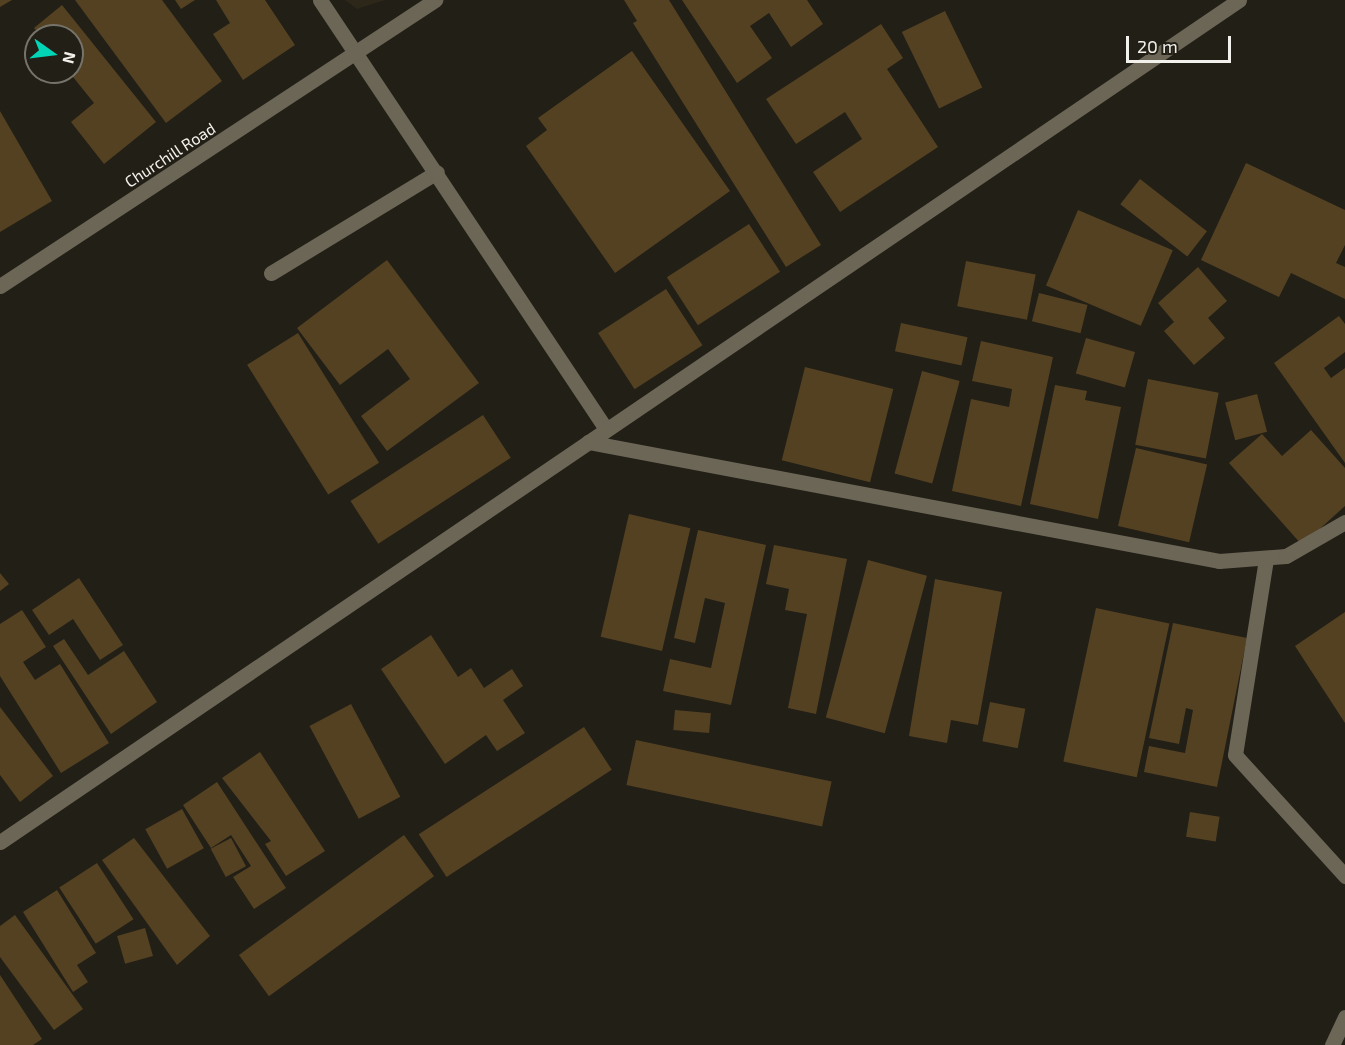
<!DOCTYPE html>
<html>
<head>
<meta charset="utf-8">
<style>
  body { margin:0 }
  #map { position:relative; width:1345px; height:1045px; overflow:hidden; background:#221f16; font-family:"Exo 2",sans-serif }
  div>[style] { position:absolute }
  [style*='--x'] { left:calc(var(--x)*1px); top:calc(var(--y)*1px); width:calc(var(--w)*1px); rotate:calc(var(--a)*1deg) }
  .built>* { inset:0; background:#2d2719 }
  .building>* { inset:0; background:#544122; transform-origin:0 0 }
  .service>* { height:15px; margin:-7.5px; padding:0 7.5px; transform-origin:7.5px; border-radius:7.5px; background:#6c6657 }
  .minor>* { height:15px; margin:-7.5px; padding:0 7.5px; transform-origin:7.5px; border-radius:7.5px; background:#6c6657 }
  .tertiary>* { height:15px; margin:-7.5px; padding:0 7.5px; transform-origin:7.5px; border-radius:7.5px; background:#6c6657 }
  span { translate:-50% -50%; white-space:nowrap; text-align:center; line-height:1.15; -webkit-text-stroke:4.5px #221f16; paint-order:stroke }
  .street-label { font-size:16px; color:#f3f1eb }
  .north { position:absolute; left:24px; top:24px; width:60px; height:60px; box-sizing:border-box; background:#221f16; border:2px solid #76736b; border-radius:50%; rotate:104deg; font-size:16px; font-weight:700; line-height:24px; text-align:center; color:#f3f1eb }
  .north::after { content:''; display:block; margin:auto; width:21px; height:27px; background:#02d5b6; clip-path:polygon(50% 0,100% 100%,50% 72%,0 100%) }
  .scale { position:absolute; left:1126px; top:36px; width:105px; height:27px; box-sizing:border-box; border:3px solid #f3f1eb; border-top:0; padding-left:8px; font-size:18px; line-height:21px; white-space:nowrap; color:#f3f1eb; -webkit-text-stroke:4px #221f16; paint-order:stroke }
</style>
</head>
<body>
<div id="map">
  <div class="built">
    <div style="clip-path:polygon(345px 0,385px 0,357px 9px)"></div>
  </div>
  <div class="building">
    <div style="clip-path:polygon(0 0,12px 0,0 7px)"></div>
    <div style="clip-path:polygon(75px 0,162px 0,222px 81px,166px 123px)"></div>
    <div style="clip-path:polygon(175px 0,195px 0,181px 9px)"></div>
    <div style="clip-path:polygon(216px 0,265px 0,295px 45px,243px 80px,213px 34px,230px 23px)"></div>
    <div style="clip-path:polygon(624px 0,669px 0,821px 245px,786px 267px,633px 23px,637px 21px)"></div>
    <div style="clip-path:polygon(682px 0,807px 0,823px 24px,791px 47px,769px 13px,750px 26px,772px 58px,737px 83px)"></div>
    <div style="clip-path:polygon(62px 5px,156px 122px,104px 164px,71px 122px,94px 103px,69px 72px,72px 36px,41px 36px,34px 28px)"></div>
    <div style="left:945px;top:11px;width:85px;height:48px;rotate:64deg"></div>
    <div style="clip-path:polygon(881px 24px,903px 58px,887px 69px,938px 147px,840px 212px,813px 172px,862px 139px,845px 112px,796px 144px,766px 99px)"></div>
    <div style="clip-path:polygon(632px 51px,730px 191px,615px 273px,526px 146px,547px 130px,538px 118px)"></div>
    <div style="clip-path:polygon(0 111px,52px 201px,0 232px)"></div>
    <div style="clip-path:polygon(1246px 163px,1345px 210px,1345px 245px,1336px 263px,1345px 267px,1345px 299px,1291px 273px,1279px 297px,1201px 260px)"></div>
    <div style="left:1140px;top:179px;width:85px;height:32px;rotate:38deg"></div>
    <div style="left:1078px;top:210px;width:103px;height:82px;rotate:23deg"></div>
    <div style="left:749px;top:224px;width:57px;height:98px;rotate:57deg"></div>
    <div style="clip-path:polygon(387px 260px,479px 383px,387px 451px,361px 416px,410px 379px,388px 349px,340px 385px,297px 328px)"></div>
    <div style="left:966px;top:261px;width:71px;height:46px;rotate:11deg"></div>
    <div style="clip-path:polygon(1198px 267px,1227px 301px,1208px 318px,1225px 338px,1194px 365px,1164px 331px,1174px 322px,1158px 303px)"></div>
    <div style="left:666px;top:289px;width:67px;height:81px;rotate:57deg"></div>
    <div style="left:1039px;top:293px;width:50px;height:29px;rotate:14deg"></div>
    <div style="clip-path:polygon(1339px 316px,1345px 324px,1345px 352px,1324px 368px,1331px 378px,1345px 368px,1345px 463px,1274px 363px)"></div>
    <div style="left:901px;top:323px;width:68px;height:29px;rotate:12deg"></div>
    <div style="left:298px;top:333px;width:153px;height:60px;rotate:58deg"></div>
    <div style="left:1086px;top:338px;width:51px;height:37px;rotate:16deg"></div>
    <div style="clip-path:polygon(981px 341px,1053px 357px,1021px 506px,952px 491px,971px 399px,1009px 407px,1012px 389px,972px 381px)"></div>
    <div style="left:805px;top:367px;width:91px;height:96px;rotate:14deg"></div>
    <div style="left:922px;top:371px;width:39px;height:106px;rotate:15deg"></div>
    <div style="left:1148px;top:379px;width:72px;height:67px;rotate:11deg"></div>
    <div style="clip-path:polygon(1055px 385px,1087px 391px,1085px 400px,1121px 407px,1098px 519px,1030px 504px)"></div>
    <div style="left:1257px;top:394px;width:39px;height:33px;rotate:75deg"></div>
    <div style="left:483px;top:415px;width:51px;height:158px;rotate:57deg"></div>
    <div style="clip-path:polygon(1311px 430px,1345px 468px,1345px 506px,1302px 545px,1229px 463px,1262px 434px,1282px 456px)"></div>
    <div style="left:1136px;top:448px;width:73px;height:80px;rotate:13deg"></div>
    <div style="left:629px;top:514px;width:63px;height:126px;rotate:13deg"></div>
    <div style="clip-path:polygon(698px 530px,766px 545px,731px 705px,663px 691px,670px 659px,711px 668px,725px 603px,705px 598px,695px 643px,674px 638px)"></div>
    <div style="clip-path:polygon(774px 545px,847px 559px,816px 714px,788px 708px,807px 614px,785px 610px,789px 589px,766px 584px)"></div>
    <div style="left:868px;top:560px;width:61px;height:163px;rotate:15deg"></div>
    <div style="clip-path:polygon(0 573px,9px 584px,0 591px)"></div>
    <div style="clip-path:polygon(79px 578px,123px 645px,100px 660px,73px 619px,49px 635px,32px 610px)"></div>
    <div style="clip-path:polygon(935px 579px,1002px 592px,978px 725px,951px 720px,947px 743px,909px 736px)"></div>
    <div style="left:1096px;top:608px;width:75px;height:157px;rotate:12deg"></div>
    <div style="clip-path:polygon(22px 610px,46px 647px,23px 662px,35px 680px,60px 664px,109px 743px,61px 773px,0 676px,0 624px)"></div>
    <div style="clip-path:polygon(1345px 612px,1345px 723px,1295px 646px)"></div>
    <div style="clip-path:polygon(1173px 623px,1247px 638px,1217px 787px,1144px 772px,1149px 746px,1185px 753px,1193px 710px,1186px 708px,1179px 744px,1149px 738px)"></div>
    <div style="clip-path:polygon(431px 635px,458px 677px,471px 668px,484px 688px,512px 669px,523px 686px,503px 700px,525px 733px,497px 751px,486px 735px,445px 764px,381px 669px)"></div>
    <div style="clip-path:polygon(64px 639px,88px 675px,124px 651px,157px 702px,111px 734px,53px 646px)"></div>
    <div style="left:990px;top:702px;width:36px;height:40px;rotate:11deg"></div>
    <div style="left:351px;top:704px;width:105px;height:47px;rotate:62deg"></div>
    <div style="clip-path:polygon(0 707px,53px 776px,20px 802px,0 775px)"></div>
    <div style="left:675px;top:710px;width:36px;height:20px;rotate:5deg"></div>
    <div style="left:584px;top:727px;width:51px;height:197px;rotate:57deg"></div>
    <div style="left:636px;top:740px;width:200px;height:46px;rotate:12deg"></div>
    <div style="clip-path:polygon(260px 752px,325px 851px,286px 876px,265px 844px,271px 841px,222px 778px)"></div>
    <div style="clip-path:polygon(217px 782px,286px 888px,254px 909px,233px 877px,251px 866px,231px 835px,211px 848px,183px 805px)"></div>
    <div style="left:182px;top:809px;width:45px;height:42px;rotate:61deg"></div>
    <div style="left:1190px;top:812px;width:30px;height:25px;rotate:9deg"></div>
    <div style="left:404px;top:835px;width:51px;height:204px;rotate:54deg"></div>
    <div style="clip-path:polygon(134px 838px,210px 936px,177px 965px,102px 860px)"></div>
    <div style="left:231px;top:838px;width:32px;height:23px;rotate:62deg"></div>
    <div style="left:97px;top:863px;width:67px;height:45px;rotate:57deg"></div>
    <div style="clip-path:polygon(57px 890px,96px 953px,77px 965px,88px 982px,73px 992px,23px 912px)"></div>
    <div style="clip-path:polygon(15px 915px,83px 1009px,54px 1030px,0 957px,0 926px)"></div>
    <div style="left:145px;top:928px;width:29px;height:29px;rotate:74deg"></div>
    <div style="clip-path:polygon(0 975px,42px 1039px,33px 1045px,0 1045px)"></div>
  </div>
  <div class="service">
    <div style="--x:271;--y:273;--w:194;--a:-31.3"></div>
    <div style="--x:1266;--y:559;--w:198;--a:99"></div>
    <div style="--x:1235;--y:755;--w:164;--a:47.7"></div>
    <div style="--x:1332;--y:1045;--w:31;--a:-65"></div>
  </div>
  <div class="minor">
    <div style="--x:320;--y:0;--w:516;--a:56.31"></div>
    <div style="--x:588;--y:442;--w:642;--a:10.68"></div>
    <div style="--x:1219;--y:561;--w:67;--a:-4.3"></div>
    <div style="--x:1286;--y:556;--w:68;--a:-30"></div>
    <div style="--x:0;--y:842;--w:1498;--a:-34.2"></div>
  </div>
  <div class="tertiary">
    <div style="--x:0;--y:286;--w:521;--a:-33.32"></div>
  </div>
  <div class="street-label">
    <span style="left:170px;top:155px;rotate:-33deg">Churchill Road</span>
  </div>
  <div class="north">N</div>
  <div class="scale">20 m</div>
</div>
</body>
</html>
